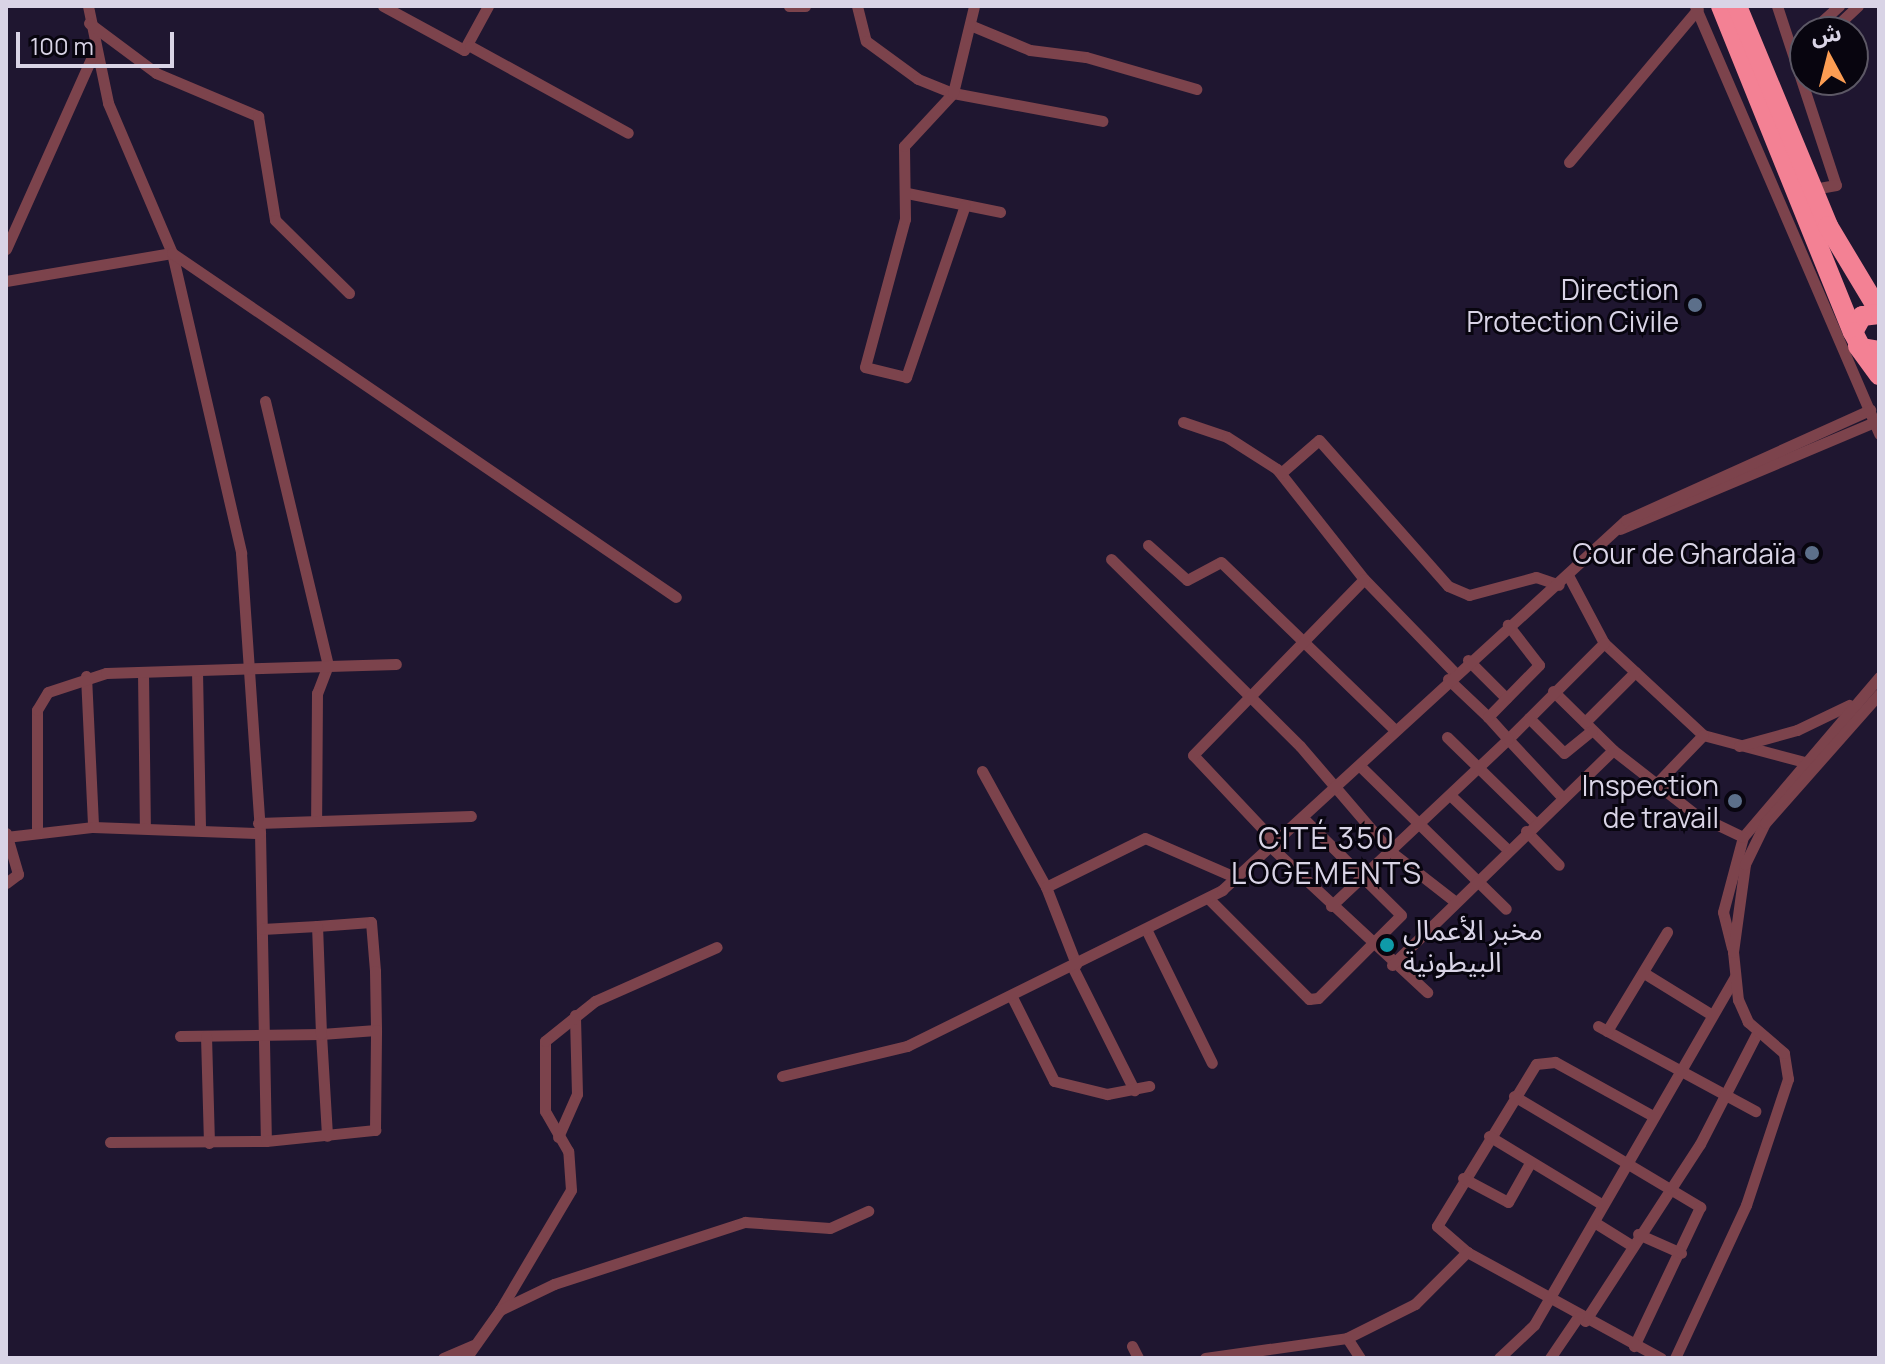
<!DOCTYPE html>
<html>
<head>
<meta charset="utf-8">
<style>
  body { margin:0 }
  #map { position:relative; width:1885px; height:1364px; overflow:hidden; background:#1f1630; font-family:Manrope,"Noto Sans Arabic",sans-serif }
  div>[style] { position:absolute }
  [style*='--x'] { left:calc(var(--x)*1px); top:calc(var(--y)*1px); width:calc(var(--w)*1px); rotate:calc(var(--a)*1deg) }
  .street>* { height:11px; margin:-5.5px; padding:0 5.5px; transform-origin:5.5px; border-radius:5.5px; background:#7c434c }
  .highway>* { height:20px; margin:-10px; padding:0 10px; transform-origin:10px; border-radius:10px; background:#f38194 }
  .dots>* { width:22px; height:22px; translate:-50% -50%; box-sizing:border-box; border:4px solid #08050f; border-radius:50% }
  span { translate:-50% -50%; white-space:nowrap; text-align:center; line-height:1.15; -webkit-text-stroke:6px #08050f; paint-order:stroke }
  .poi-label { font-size:28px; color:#d9d4e6 }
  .right { translate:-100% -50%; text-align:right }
  .left { translate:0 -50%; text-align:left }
  .neighbourhood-label { font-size:30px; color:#d9d4e6; letter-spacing:2px }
  .frame { position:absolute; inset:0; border:8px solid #d9d4e6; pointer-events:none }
  .north { position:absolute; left:1789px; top:16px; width:80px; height:80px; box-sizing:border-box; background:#08050f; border:2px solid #5c5865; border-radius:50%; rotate:353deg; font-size:22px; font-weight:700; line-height:32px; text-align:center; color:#d9d4e6 }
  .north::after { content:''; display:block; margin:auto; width:28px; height:36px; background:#fc9d53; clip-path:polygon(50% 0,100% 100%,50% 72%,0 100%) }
  .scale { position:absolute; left:16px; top:32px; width:158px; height:36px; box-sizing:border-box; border:4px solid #d9d4e6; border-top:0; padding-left:10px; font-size:24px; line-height:28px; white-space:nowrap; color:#d9d4e6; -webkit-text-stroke:6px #08050f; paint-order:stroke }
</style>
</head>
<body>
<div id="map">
  <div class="street">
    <div style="--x:88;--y:6;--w:99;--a:78.3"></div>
    <div style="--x:108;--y:103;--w:163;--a:66.9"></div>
    <div style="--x:172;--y:253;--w:308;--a:77"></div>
    <div style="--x:241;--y:553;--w:281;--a:86.1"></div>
    <div style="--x:260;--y:833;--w:308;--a:88.9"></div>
    <div style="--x:383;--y:6;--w:92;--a:28.5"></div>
    <div style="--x:464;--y:50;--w:50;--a:-61.4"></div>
    <div style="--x:789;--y:6;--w:16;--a:0"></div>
    <div style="--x:857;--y:6;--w:36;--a:76"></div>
    <div style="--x:866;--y:41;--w:64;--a:36.2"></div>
    <div style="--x:918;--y:79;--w:38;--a:22"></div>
    <div style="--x:953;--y:93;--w:152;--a:10.6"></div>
    <div style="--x:1695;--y:6;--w:466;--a:66.7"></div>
    <div style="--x:1777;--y:6;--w:188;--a:71.8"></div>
    <div style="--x:1836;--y:185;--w:23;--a:170"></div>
    <div style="--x:89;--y:23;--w:84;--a:36.7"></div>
    <div style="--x:156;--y:73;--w:111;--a:22.9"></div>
    <div style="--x:258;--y:116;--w:105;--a:80.7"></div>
    <div style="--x:275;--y:220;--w:104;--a:44.6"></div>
    <div style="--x:970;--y:25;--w:65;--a:22.6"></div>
    <div style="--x:1030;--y:50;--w:56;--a:7.1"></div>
    <div style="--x:1086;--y:57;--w:115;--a:16.2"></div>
    <div style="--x:1810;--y:32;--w:39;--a:-42"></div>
    <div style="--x:1830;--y:32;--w:38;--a:-43"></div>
    <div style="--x:470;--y:46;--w:180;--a:28.8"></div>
    <div style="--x:1569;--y:162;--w:200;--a:-49.9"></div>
    <div style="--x:907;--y:193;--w:95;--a:11.5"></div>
    <div style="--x:965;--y:205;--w:182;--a:108.9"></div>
    <div style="--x:906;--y:377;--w:42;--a:-166.3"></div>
    <div style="--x:865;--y:367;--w:153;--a:-74.9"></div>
    <div style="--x:905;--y:219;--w:73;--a:-90.8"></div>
    <div style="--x:904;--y:146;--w:72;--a:-47.2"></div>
    <div style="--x:953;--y:93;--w:89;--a:-76.4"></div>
    <div style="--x:6;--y:249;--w:216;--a:-65.9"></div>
    <div style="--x:6;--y:281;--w:168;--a:-9.6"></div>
    <div style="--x:172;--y:253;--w:610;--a:34.32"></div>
    <div style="--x:265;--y:401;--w:271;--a:76.6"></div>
    <div style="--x:328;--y:665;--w:30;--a:111"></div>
    <div style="--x:317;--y:693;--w:128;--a:90.4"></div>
    <div style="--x:1183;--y:422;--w:46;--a:18.8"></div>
    <div style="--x:1227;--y:437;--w:59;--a:32.6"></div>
    <div style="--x:1277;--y:469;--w:140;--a:51.7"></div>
    <div style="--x:1364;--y:579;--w:131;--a:45.9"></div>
    <div style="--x:1281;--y:473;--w:50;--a:-41"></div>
    <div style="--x:1319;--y:440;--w:195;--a:48.5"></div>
    <div style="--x:1448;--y:586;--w:23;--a:23"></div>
    <div style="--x:1469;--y:595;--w:69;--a:-15"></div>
    <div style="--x:1536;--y:577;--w:24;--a:19"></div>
    <div style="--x:1620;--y:529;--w:276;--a:-22.8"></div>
    <div style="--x:1148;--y:545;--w:52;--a:41.9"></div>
    <div style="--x:1187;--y:580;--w:38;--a:-28"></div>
    <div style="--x:1221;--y:562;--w:240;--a:44"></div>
    <div style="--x:1111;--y:559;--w:266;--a:44.7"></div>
    <div style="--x:1300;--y:746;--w:138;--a:49.4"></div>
    <div style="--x:1390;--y:851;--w:80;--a:37.9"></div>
    <div style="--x:1569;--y:577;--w:75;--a:62.1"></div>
    <div style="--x:1604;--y:643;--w:135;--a:42.9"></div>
    <div style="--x:1703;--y:735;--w:109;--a:14.9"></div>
    <div style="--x:1468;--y:660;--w:54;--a:45"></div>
    <div style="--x:197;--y:671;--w:156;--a:88.9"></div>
    <div style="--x:143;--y:672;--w:154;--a:89.3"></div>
    <div style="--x:86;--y:676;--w:151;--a:87.3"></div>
    <div style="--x:1448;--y:679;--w:55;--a:43.5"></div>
    <div style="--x:1553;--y:691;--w:84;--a:44.5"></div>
    <div style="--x:1529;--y:718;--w:49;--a:45"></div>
    <div style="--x:1564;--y:753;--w:36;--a:-39"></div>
    <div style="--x:1585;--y:722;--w:71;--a:-45"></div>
    <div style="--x:1447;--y:737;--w:123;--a:44.3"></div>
    <div style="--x:1739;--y:746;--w:60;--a:-15.4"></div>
    <div style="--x:1797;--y:730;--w:58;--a:-25.7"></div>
    <div style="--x:1360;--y:766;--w:204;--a:44.4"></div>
    <div style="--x:982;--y:771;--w:132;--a:61.1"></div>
    <div style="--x:1046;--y:887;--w:83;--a:68.7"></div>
    <div style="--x:1658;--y:782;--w:65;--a:-46.2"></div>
    <div style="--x:1450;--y:795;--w:79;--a:43.5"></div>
    <div style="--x:1562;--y:797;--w:79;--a:-133"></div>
    <div style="--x:1508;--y:739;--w:136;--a:-45"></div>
    <div style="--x:258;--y:823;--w:213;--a:-1.9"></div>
    <div style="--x:37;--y:831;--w:121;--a:-90"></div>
    <div style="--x:37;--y:710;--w:21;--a:-59"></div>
    <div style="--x:48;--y:692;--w:61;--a:-18.1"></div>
    <div style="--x:106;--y:673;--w:290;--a:-1.8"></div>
    <div style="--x:1526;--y:831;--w:47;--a:45.9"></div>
    <div style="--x:6;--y:833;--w:43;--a:73.7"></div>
    <div style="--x:18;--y:874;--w:15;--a:143"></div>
    <div style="--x:6;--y:837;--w:88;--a:-6.6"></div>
    <div style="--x:93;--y:827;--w:167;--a:2.1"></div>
    <div style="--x:1277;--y:844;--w:122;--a:-133.3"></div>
    <div style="--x:1193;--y:755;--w:245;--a:-45.8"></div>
    <div style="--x:1272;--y:848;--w:212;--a:42.9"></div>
    <div style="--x:1046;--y:887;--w:110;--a:-26.3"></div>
    <div style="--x:1145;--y:838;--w:100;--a:23.5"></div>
    <div style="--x:1208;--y:898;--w:143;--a:45"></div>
    <div style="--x:1309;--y:999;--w:9;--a:-6"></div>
    <div style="--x:1318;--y:998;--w:117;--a:-45"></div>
    <div style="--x:1401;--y:915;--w:138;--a:-135.3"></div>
    <div style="--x:1331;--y:906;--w:243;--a:-43.3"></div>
    <div style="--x:1508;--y:739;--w:30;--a:-132"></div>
    <div style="--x:1488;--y:717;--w:73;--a:-45.6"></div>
    <div style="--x:1539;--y:665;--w:51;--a:-127.8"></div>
    <div style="--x:317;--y:926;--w:54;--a:-4.2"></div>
    <div style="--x:371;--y:922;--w:49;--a:85.3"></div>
    <div style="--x:375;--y:971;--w:59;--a:89"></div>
    <div style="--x:376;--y:1030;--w:55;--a:175.8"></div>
    <div style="--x:321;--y:1034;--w:102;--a:86.6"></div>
    <div style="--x:1146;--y:929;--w:149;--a:63.8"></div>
    <div style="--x:1732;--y:948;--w:37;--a:-104"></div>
    <div style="--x:1723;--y:912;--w:78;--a:-75.1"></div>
    <div style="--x:1743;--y:837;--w:210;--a:-49.6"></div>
    <div style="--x:1392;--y:965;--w:308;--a:-44.2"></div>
    <div style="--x:1613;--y:750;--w:104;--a:38"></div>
    <div style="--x:1695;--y:814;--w:53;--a:25.6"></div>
    <div style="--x:1072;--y:966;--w:139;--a:63.4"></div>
    <div style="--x:1644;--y:973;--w:80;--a:31.7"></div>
    <div style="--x:1012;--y:997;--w:94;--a:63.4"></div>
    <div style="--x:1054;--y:1081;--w:55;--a:13.8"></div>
    <div style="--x:1107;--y:1094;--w:43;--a:-10.8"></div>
    <div style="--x:1598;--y:1026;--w:179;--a:28.4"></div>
    <div style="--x:1607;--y:1031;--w:116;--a:-58.8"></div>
    <div style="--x:180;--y:1036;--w:141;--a:-0.8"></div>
    <div style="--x:321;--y:1034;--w:108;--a:-92.1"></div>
    <div style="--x:317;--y:926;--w:55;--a:176.9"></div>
    <div style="--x:206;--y:1036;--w:107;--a:88.4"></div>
    <div style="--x:782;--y:1076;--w:129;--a:-13.5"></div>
    <div style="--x:907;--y:1046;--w:352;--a:-26.3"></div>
    <div style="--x:1222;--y:890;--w:548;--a:-42.48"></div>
    <div style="--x:1626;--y:520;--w:268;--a:-24.3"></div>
    <div style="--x:1514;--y:1096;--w:217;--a:30.8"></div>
    <div style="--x:1700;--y:1207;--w:154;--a:115.4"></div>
    <div style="--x:1653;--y:1116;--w:112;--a:-151.1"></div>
    <div style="--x:1555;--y:1062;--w:19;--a:174"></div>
    <div style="--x:1536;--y:1064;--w:190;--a:121.4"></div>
    <div style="--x:1437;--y:1226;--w:40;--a:41"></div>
    <div style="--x:1467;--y:1252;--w:221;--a:28.7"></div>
    <div style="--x:1489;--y:1136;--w:133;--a:31.2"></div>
    <div style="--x:558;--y:1137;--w:47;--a:-66.2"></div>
    <div style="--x:577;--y:1094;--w:79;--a:-91.5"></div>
    <div style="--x:110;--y:1142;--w:156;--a:-0.4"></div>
    <div style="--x:266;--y:1141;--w:110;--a:-5.8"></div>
    <div style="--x:375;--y:1130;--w:100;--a:-89.4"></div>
    <div style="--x:1463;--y:1178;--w:51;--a:28.1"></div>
    <div style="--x:1508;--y:1202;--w:45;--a:-60.6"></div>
    <div style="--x:1594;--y:1222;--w:44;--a:31.9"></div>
    <div style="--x:1638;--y:1234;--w:47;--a:23.8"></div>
    <div style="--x:500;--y:1310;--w:139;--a:-59.4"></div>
    <div style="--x:571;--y:1190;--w:39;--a:-94"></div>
    <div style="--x:568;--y:1151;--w:46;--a:-119.9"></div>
    <div style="--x:545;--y:1111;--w:70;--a:-90"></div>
    <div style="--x:545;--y:1041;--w:64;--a:-38.7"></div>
    <div style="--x:595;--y:1001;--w:133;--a:-23.9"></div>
    <div style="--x:1585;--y:1321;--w:211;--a:-57"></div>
    <div style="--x:1700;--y:1144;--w:127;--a:-62.8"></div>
    <div style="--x:1347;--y:1338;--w:24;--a:57"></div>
    <div style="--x:1132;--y:1346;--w:13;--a:63"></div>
    <div style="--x:443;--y:1358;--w:33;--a:-23"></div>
    <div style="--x:466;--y:1358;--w:59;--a:-54.7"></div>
    <div style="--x:500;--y:1310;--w:60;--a:-25.7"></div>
    <div style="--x:554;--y:1284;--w:201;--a:-18"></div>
    <div style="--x:745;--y:1222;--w:85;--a:4"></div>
    <div style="--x:830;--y:1228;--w:42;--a:-24.1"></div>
    <div style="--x:1205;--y:1358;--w:143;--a:-8"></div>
    <div style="--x:1347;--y:1338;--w:76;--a:-26.6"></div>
    <div style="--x:1415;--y:1304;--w:74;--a:-45"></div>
    <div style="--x:1499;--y:1358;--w:48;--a:-43.3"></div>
    <div style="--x:1534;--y:1325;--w:402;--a:-60"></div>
    <div style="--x:1550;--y:1358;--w:50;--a:-55.7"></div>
    <div style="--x:1675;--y:1358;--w:169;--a:-65.1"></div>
    <div style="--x:1746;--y:1205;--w:133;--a:-71.6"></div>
    <div style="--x:1788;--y:1079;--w:26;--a:-99"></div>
    <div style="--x:1784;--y:1053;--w:48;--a:-139.3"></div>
    <div style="--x:1748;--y:1022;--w:24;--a:-114"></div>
    <div style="--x:1738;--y:1000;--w:48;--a:-95.9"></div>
    <div style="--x:1733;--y:952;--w:89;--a:-82.2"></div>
    <div style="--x:1745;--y:864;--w:46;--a:-64"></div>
    <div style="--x:1765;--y:823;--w:172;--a:-48.5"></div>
  </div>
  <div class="highway">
    <div style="--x:1721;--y:6;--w:352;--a:68"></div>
    <div style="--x:1737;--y:6;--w:238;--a:67.5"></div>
    <div style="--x:1828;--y:226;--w:99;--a:59"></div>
    <div style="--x:1879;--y:314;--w:17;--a:173"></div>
    <div style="--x:1862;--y:316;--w:18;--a:119"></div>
    <div style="--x:1853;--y:332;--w:18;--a:63"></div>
    <div style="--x:1861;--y:348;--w:18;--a:9"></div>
    <div style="--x:1858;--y:346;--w:36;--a:54"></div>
  </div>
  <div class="dots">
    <div style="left:1695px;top:305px;background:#5c6f8a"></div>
    <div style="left:1812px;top:553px;background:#5c6f8a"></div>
    <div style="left:1735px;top:801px;background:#5c6f8a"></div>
    <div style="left:1387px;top:945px;background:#0f9aa8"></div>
  </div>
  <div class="poi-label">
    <span class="right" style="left:1679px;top:305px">Direction<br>Protection Civile</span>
    <span class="right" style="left:1796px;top:553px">Cour de Ghardaïa</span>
    <span class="right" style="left:1719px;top:801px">Inspection<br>de travail</span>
    <span class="left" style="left:1403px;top:945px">مخبر الأعمال<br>البيطونية</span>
  </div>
  <div class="neighbourhood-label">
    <span style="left:1327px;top:855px">CITÉ 350<br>LOGEMENTS</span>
  </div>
  <div class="frame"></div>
  <div class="north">ش</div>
  <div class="scale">100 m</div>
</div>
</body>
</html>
